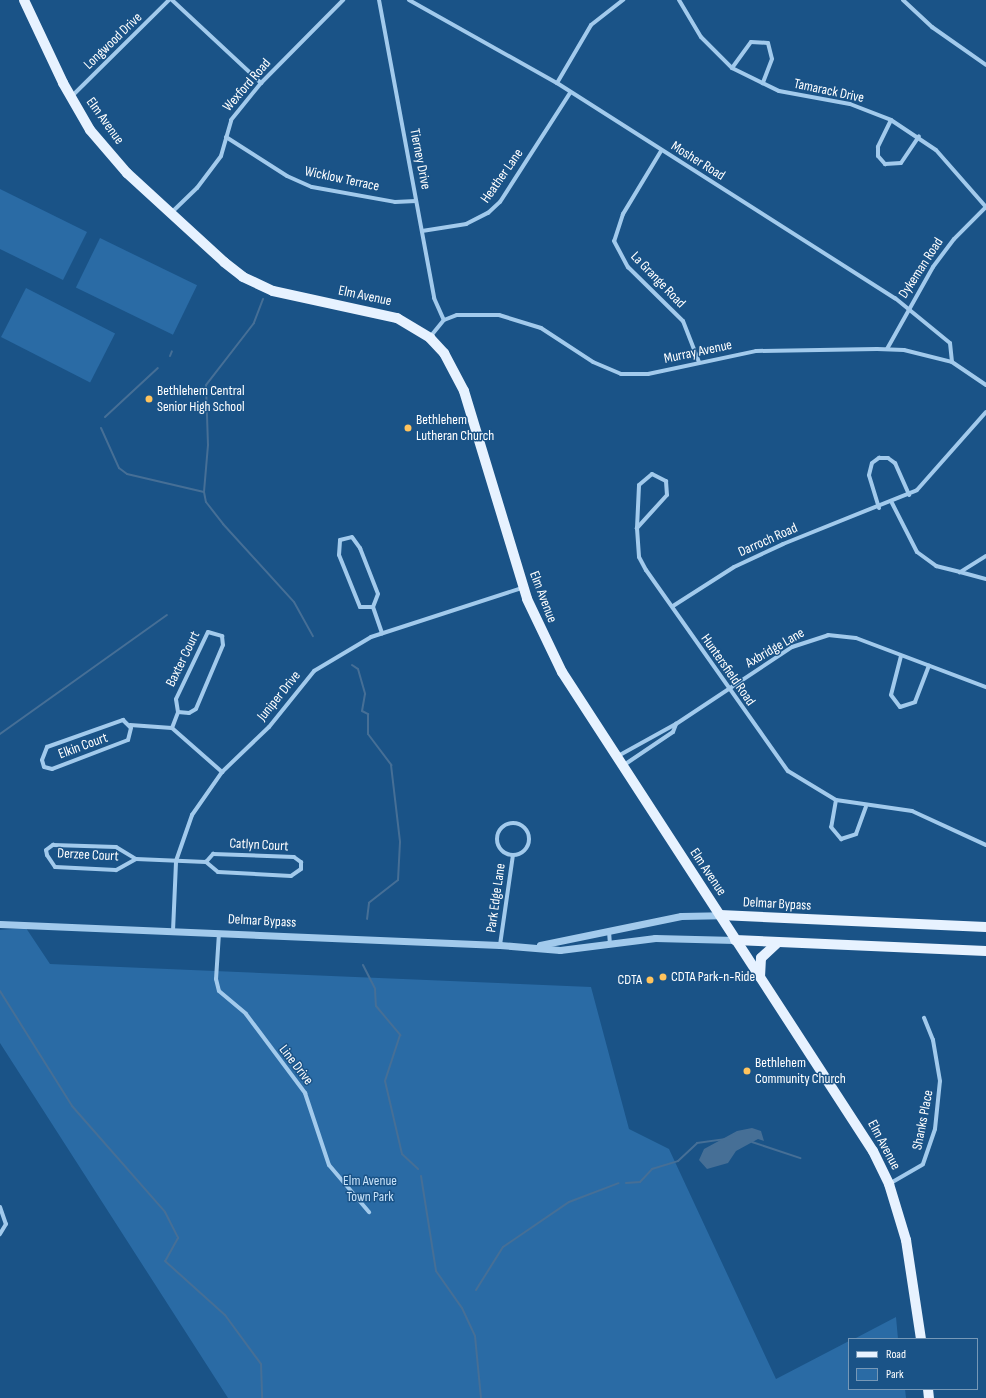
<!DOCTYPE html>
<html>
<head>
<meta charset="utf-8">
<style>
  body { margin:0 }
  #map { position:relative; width:986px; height:1398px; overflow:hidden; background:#1a5387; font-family:"Sofia Sans Condensed",sans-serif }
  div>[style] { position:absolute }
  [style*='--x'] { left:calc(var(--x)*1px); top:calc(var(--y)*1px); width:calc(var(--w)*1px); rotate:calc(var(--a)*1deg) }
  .green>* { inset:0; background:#2a6ba5; transform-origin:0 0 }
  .water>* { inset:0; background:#466f96 }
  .stream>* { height:2px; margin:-1px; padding:0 1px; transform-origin:1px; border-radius:1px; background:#466f96 }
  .minor>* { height:4px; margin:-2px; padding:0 2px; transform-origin:2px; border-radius:2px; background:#a2caec }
  .minor>.ring { margin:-2px; padding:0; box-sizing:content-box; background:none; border:4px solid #a2caec; border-radius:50% }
  .tertiary>* { height:7px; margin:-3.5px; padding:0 3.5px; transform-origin:3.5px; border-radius:3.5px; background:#a2caec }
  .primary>* { height:10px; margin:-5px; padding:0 5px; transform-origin:5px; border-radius:5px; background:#e7f2ff }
  .dots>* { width:11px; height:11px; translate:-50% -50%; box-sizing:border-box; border:2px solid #1a5387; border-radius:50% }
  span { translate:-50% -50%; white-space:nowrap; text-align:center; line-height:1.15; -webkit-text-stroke:3px #1a5387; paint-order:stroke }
  .street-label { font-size:14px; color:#fff }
  .poi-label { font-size:14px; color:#fff }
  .left { translate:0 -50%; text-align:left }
  .right { translate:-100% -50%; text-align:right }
  .park-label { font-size:14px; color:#c7e2f9 }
  .legend { position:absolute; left:848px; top:1338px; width:130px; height:52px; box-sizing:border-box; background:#1a5387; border:1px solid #7698b7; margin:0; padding:5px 7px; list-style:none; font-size:12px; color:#fff }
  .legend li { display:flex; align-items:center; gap:8px; height:20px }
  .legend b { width:20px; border:1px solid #7698b7 }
</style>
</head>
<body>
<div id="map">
  <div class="green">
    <div style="clip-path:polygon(0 189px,87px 232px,63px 280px,0 249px)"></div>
    <div style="left:100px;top:238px;width:108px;height:55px;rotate:26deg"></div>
    <div style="left:26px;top:288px;width:100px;height:55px;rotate:27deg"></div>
    <div style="clip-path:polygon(26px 928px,50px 964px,591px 987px,629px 1129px,669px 1149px,776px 1379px,849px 1341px,849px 1389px,905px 1389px,906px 1398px,228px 1398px,0 1043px,0 930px)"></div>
    <div style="clip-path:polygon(896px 1317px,898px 1339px,854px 1339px)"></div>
  </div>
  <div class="water">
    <div style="clip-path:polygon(752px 1128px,761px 1131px,764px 1141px,758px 1139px,736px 1151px,728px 1163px,707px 1169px,699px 1160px,704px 1149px,737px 1131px)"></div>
  </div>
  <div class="stream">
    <div style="--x:263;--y:299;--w:26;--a:111"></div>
    <div style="--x:254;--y:323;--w:78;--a:127.7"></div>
    <div style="--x:206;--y:385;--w:60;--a:88.1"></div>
    <div style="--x:208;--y:445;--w:47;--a:94.9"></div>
    <div style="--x:204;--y:492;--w:10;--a:79"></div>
    <div style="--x:206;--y:502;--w:28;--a:52"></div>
    <div style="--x:223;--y:524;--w:105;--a:47.7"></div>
    <div style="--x:294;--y:602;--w:39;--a:61"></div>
    <div style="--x:170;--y:356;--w:5;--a:-68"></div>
    <div style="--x:105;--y:417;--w:72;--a:-42.8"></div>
    <div style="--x:101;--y:428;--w:44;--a:65.8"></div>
    <div style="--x:119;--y:468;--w:10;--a:37"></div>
    <div style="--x:127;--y:474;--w:79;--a:13.2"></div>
    <div style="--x:352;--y:665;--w:7;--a:34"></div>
    <div style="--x:358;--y:669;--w:26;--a:74"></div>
    <div style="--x:365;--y:694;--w:17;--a:100"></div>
    <div style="--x:362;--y:711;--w:7;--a:27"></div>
    <div style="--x:368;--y:714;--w:20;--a:90"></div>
    <div style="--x:368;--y:734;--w:39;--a:53"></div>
    <div style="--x:391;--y:765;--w:78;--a:83.3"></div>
    <div style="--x:400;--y:842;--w:38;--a:93"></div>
    <div style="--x:398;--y:880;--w:37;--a:142"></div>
    <div style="--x:369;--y:903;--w:16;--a:97"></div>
    <div style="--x:0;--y:734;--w:205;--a:-35.5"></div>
    <div style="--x:363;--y:965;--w:27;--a:63"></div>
    <div style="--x:375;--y:989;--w:17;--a:87"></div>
    <div style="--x:376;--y:1006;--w:38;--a:50"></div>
    <div style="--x:400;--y:1035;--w:48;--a:108.1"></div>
    <div style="--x:385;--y:1081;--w:75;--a:76.9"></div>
    <div style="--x:402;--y:1154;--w:22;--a:43"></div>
    <div style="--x:0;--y:991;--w:136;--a:57.9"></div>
    <div style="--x:72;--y:1106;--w:141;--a:48.7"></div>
    <div style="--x:165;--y:1212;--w:29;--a:63"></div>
    <div style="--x:178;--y:1238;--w:26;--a:119"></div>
    <div style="--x:165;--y:1261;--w:81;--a:42"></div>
    <div style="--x:225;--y:1315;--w:61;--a:53.7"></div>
    <div style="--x:261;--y:1364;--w:34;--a:88"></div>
    <div style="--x:752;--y:1142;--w:51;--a:18.4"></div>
    <div style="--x:421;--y:1176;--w:96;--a:81"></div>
    <div style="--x:436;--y:1271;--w:45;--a:54.9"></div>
    <div style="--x:462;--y:1308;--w:31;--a:65"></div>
    <div style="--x:475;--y:1336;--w:62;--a:84.5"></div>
    <div style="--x:626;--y:1183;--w:14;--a:-4"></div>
    <div style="--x:640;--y:1182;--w:18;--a:-47"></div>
    <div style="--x:652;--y:1169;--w:27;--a:-17"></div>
    <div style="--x:678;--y:1161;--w:26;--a:-43"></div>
    <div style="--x:697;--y:1143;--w:35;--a:-8"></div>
    <div style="--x:476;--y:1290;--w:51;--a:-57.9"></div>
    <div style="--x:503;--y:1247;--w:80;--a:-34.3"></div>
    <div style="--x:569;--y:1202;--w:53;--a:-20.8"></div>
  </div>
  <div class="minor">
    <div style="--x:172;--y:0;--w:122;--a:43"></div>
    <div style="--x:379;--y:0;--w:303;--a:79.5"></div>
    <div style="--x:434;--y:298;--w:24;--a:66"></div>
    <div style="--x:409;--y:0;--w:170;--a:29.3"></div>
    <div style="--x:557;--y:83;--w:401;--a:32.5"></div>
    <div style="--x:895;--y:298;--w:71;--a:39.3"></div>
    <div style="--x:950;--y:343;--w:19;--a:84"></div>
    <div style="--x:679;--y:0;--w:43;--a:59.3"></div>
    <div style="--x:701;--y:37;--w:44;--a:45"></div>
    <div style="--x:732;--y:68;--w:52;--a:26.1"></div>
    <div style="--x:779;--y:91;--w:72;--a:10.4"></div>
    <div style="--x:850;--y:104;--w:44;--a:21.3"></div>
    <div style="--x:891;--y:120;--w:54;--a:33.7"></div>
    <div style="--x:936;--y:150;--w:76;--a:48.7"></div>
    <div style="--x:986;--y:207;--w:45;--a:135"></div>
    <div style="--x:954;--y:239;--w:35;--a:127"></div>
    <div style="--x:933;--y:267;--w:94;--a:119.3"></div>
    <div style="--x:903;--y:0;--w:40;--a:43"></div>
    <div style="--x:932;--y:27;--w:66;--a:35.1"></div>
    <div style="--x:732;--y:68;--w:32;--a:-54"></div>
    <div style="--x:751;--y:42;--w:17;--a:3"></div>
    <div style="--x:768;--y:43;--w:16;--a:76"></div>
    <div style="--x:772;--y:59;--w:26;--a:111"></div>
    <div style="--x:557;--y:83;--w:67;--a:-59.6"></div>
    <div style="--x:591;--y:25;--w:41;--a:-38"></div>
    <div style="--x:71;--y:97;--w:138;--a:-44.7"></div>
    <div style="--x:891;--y:120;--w:30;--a:116"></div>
    <div style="--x:878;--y:147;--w:9;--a:90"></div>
    <div style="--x:878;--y:156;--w:11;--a:49"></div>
    <div style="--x:885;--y:164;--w:16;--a:-4"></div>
    <div style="--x:901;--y:163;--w:32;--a:-56"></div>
    <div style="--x:226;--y:137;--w:72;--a:32.6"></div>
    <div style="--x:287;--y:176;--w:27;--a:24"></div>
    <div style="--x:312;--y:187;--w:84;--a:10.2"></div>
    <div style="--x:395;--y:202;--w:21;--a:-3"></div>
    <div style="--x:661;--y:151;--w:74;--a:121.1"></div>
    <div style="--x:623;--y:214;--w:28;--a:108"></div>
    <div style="--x:614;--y:241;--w:30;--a:62"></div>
    <div style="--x:628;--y:267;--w:77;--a:44.5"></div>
    <div style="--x:683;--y:321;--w:44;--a:68.7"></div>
    <div style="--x:171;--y:213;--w:36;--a:-44"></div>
    <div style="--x:197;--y:188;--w:40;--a:-53"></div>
    <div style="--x:221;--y:156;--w:37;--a:-74"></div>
    <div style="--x:231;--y:120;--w:48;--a:-51"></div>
    <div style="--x:261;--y:83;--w:117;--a:-45.3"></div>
    <div style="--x:422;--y:231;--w:45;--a:-9"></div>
    <div style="--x:466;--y:224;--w:25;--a:-27"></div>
    <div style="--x:488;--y:213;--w:16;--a:-43"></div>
    <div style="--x:500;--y:202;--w:130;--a:-57.3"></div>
    <div style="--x:430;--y:337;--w:22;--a:-51"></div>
    <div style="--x:444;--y:320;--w:14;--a:-21"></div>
    <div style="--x:457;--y:315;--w:42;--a:0"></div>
    <div style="--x:499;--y:315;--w:44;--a:17.2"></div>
    <div style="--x:541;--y:328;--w:62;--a:33.2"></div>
    <div style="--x:593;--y:362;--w:30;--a:23"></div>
    <div style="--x:621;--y:374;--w:27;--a:0"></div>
    <div style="--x:648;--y:374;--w:110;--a:-12"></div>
    <div style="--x:756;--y:351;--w:121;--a:-0.9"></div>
    <div style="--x:877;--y:349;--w:27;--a:2"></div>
    <div style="--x:904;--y:350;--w:49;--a:14"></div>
    <div style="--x:952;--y:362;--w:41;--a:34.1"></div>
    <div style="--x:652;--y:474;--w:16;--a:27"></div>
    <div style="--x:666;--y:481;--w:14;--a:86"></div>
    <div style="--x:667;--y:495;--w:45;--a:132.3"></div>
    <div style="--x:637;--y:528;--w:43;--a:-87.3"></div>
    <div style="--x:639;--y:485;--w:17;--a:-40"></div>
    <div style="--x:892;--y:503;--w:55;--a:63"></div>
    <div style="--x:917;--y:552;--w:24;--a:36"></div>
    <div style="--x:936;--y:566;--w:25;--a:14"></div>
    <div style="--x:879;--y:508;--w:34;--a:-107"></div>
    <div style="--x:869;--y:475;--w:12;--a:-76"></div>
    <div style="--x:872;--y:463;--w:9;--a:-36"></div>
    <div style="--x:879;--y:458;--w:9;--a:0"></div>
    <div style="--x:888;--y:458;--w:9;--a:36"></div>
    <div style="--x:895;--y:463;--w:35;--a:66"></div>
    <div style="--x:637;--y:528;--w:29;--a:86"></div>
    <div style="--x:639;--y:557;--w:15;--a:62"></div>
    <div style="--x:646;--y:570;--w:246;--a:54.8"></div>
    <div style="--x:788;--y:771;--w:56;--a:31.1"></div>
    <div style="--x:836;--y:800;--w:77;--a:8.2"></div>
    <div style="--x:912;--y:811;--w:81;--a:24.7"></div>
    <div style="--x:352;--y:537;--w:14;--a:54"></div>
    <div style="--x:360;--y:548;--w:49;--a:68.6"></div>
    <div style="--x:378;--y:594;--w:14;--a:111"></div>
    <div style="--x:373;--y:607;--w:13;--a:180"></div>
    <div style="--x:360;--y:607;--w:56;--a:-112"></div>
    <div style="--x:339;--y:555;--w:15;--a:-86"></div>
    <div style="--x:340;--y:540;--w:12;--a:-14"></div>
    <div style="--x:986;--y:556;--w:31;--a:148"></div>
    <div style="--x:960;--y:572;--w:27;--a:15"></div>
    <div style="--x:673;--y:606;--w:72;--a:-32.6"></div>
    <div style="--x:734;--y:567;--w:54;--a:-25.1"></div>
    <div style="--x:783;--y:544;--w:144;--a:-21.9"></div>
    <div style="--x:917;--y:490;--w:104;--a:-48.5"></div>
    <div style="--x:373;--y:607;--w:28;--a:71"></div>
    <div style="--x:208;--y:632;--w:15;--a:16"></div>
    <div style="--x:222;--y:636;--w:9;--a:84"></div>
    <div style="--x:223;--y:645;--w:69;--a:112.9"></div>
    <div style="--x:196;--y:709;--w:8;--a:150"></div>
    <div style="--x:189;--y:713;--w:11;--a:-175"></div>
    <div style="--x:178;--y:712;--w:13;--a:-99"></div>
    <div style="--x:176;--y:699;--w:74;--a:-64.5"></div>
    <div style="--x:901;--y:656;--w:40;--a:104.4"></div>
    <div style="--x:891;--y:695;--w:15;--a:53"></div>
    <div style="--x:900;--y:707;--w:16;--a:-18"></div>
    <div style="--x:915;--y:702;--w:39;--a:-69"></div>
    <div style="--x:123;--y:720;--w:11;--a:45"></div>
    <div style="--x:131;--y:728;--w:12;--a:104"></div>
    <div style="--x:128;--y:740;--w:81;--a:159.1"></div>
    <div style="--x:52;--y:769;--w:8;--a:-166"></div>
    <div style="--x:44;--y:767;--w:7;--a:-106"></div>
    <div style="--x:42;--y:760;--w:14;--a:-69"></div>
    <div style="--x:47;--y:747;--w:81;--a:-19.6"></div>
    <div style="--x:130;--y:725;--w:42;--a:4.1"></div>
    <div style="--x:172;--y:728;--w:67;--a:41.3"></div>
    <div style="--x:172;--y:728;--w:17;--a:-69"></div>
    <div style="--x:618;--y:756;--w:66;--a:-28.9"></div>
    <div style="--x:676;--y:724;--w:139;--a:-33.6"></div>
    <div style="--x:792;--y:647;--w:38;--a:-18"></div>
    <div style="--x:828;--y:635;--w:28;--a:6"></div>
    <div style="--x:856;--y:638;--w:139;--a:20.7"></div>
    <div style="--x:624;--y:765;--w:59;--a:-34"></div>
    <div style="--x:673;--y:732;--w:9;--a:-69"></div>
    <div style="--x:836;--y:800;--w:27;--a:100"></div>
    <div style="--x:831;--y:827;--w:16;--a:50"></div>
    <div style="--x:841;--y:839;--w:16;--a:-18"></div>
    <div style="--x:856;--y:834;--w:29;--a:-70"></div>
    <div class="ring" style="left:497px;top:823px;width:28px;height:28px"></div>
    <div style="--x:53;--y:845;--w:63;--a:1.8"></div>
    <div style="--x:116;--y:847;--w:23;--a:31"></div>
    <div style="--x:136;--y:859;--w:23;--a:151"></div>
    <div style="--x:116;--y:870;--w:61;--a:-177.2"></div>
    <div style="--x:55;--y:867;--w:14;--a:-124"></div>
    <div style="--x:47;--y:855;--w:5;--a:-101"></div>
    <div style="--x:46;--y:850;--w:9;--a:-36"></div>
    <div style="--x:213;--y:854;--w:81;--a:2.1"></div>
    <div style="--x:294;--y:857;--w:9;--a:36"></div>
    <div style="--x:301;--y:862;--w:7;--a:90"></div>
    <div style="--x:301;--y:869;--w:12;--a:145"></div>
    <div style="--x:291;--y:876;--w:73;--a:-176.9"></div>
    <div style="--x:218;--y:872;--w:16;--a:-140"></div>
    <div style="--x:206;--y:862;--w:11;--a:-49"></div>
    <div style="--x:136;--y:859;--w:70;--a:2.5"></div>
    <div style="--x:173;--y:931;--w:70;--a:-87.5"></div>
    <div style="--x:176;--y:861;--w:49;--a:-70.8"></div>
    <div style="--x:192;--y:815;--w:52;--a:-55.1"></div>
    <div style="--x:222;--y:772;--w:65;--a:-43.8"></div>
    <div style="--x:269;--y:727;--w:72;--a:-51.2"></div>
    <div style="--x:314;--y:671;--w:66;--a:-30.8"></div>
    <div style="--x:371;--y:637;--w:159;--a:-18"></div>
    <div style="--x:609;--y:931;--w:13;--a:86"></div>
    <div style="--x:219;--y:933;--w:46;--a:93.7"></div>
    <div style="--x:216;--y:979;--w:12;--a:76"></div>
    <div style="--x:219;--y:991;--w:35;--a:40"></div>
    <div style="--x:246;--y:1014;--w:99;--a:53.2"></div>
    <div style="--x:305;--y:1093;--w:76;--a:71.6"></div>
    <div style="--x:329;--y:1165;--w:62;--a:49.6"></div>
    <div style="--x:500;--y:945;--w:91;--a:-81.8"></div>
    <div style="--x:889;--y:1184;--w:39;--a:-30"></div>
    <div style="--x:923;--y:1164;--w:37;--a:-71"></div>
    <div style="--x:935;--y:1129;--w:48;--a:-84.1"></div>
    <div style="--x:940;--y:1081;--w:42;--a:-99.7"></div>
    <div style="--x:933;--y:1040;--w:24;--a:-112"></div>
    <div style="--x:0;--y:1207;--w:18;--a:71"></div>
    <div style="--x:6;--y:1224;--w:12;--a:121"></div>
  </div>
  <div class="tertiary">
    <div style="--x:0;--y:924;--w:500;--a:2.41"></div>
    <div style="--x:500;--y:945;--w:60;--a:4.8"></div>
    <div style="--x:560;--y:950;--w:96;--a:-7.2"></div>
    <div style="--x:655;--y:938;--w:80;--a:1.4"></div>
    <div style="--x:540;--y:945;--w:144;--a:-11.6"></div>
    <div style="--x:681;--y:916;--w:39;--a:-1"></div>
  </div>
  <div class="primary">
    <div style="--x:24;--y:0;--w:92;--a:64.8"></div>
    <div style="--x:63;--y:83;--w:54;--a:60.1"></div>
    <div style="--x:90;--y:130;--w:57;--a:49.3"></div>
    <div style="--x:127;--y:173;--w:132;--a:42.5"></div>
    <div style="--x:224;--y:262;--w:24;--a:38"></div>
    <div style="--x:243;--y:277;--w:33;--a:25"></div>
    <div style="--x:273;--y:291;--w:127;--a:12.3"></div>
    <div style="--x:397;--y:318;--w:39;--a:31"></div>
    <div style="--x:430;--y:338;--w:21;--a:47"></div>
    <div style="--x:444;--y:353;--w:43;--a:62.2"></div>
    <div style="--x:464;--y:391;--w:217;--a:73.1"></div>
    <div style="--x:527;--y:599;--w:81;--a:64.4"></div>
    <div style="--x:562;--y:672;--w:571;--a:57.01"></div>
    <div style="--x:873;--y:1151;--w:37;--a:64"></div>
    <div style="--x:889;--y:1184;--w:59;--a:73.1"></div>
    <div style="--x:906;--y:1240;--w:100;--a:81.4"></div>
    <div style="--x:720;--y:915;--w:266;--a:2.6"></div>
    <div style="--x:735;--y:940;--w:251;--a:2.5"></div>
    <div style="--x:760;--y:977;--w:19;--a:-87"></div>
    <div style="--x:761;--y:958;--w:23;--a:-43"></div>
    <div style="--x:928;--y:1389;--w:9;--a:84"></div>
  </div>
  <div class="dots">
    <div style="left:149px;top:399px;background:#ffc35d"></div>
    <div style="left:408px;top:428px;background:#ffc35d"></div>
    <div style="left:663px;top:977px;background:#ffc35d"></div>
    <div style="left:650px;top:980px;background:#ffc35d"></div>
    <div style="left:747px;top:1071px;background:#ffc35d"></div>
  </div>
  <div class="street-label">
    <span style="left:113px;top:41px;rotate:-44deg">Longwood Drive</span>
    <span style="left:247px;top:85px;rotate:-49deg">Wexford Road</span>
    <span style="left:829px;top:91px;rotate:12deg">Tamarack Drive</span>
    <span style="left:105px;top:121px;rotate:54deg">Elm Avenue</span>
    <span style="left:420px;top:159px;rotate:79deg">Tierney Drive</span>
    <span style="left:698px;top:161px;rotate:32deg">Mosher Road</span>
    <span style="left:502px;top:176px;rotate:-55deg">Heather Lane</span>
    <span style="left:342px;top:179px;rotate:12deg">Wicklow Terrace</span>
    <span style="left:921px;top:268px;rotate:-57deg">Dykeman Road</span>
    <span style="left:658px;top:280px;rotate:46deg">La Grange Road</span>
    <span style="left:365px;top:296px;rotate:12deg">Elm Avenue</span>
    <span style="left:698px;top:352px;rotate:-12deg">Murray Avenue</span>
    <span style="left:768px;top:540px;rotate:-24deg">Darroch Road</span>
    <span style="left:543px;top:597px;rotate:69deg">Elm Avenue</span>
    <span style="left:775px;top:648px;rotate:-30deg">Axbridge Lane</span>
    <span style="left:183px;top:659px;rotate:-64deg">Baxter Court</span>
    <span style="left:728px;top:670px;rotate:55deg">Huntersfield Road</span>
    <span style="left:279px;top:696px;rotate:-51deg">Juniper Drive</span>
    <span style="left:83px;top:746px;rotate:-20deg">Elkin Court</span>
    <span style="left:259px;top:845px;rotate:3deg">Catlyn Court</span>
    <span style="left:88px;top:855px;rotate:3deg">Derzee Court</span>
    <span style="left:708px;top:872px;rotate:56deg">Elm Avenue</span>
    <span style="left:496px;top:898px;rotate:-82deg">Park Edge Lane</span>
    <span style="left:777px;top:904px;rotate:3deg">Delmar Bypass</span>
    <span style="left:262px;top:921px;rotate:3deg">Delmar Bypass</span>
    <span style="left:296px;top:1065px;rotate:52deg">Line Drive</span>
    <span style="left:923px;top:1120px;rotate:-79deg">Shanks Place</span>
    <span style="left:884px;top:1145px;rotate:62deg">Elm Avenue</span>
  </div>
  <div class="poi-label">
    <span class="left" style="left:157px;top:399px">Bethlehem Central<br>Senior High School</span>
    <span class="left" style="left:416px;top:428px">Bethlehem<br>Lutheran Church</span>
    <span class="left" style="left:671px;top:977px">CDTA Park-n-Ride</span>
    <span class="right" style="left:642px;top:980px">CDTA</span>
    <span class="left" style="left:755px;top:1071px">Bethlehem<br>Community Church</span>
  </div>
  <div class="park-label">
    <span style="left:370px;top:1189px">Elm Avenue<br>Town Park</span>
  </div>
  <ul class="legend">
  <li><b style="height:5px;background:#e7f2ff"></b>Road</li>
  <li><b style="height:11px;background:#2a6ba5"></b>Park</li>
  </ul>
</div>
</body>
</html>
